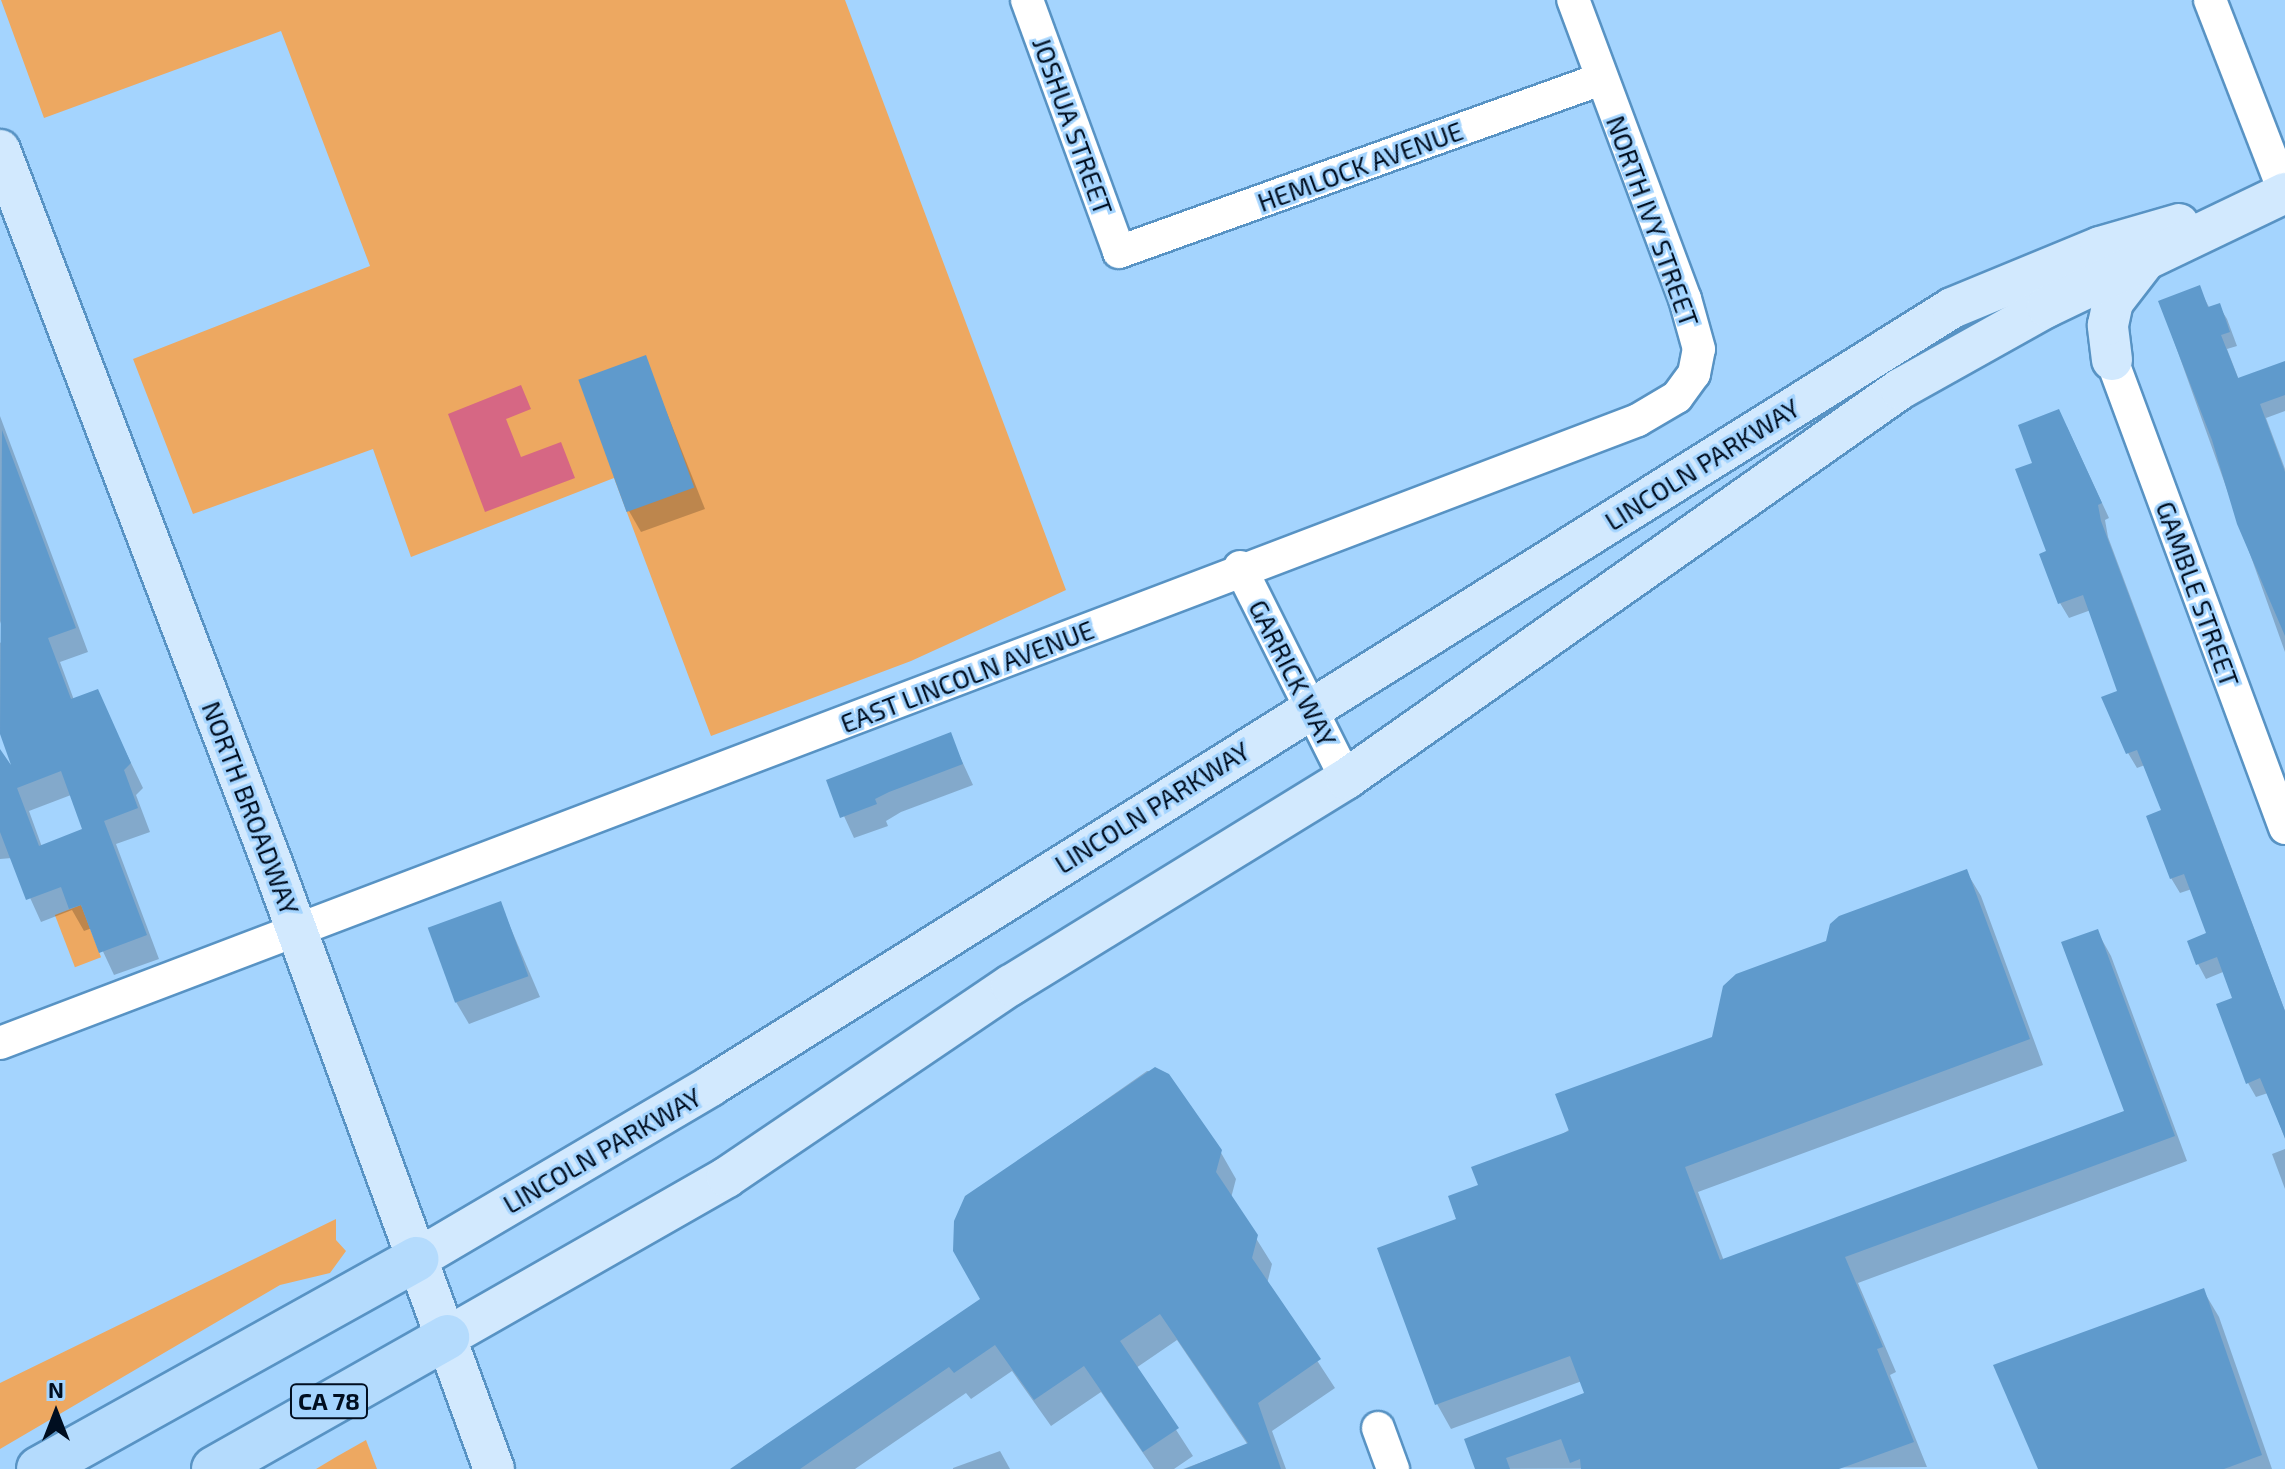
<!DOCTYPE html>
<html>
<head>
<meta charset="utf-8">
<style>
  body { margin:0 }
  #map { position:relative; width:2285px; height:1469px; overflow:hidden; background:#a4d4fe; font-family:"Exo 2",sans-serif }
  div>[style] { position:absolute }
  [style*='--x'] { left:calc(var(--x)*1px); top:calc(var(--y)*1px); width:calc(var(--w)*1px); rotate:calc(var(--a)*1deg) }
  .green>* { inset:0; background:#eda861; transform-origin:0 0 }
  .water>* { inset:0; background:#d66784 }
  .shadow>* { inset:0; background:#0003 }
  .building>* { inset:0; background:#5f9acc; transform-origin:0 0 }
  .roads { filter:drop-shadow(2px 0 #5893c4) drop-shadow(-2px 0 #5893c4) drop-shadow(0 2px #5893c4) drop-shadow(0 -2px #5893c4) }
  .minor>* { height:32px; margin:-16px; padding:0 16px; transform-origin:16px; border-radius:16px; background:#fff }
  .major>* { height:40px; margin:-20px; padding:0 20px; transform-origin:20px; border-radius:20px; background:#d2e9fe }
  .highway>* { height:44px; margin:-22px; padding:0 22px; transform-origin:22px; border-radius:22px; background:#b4dbfd }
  span { translate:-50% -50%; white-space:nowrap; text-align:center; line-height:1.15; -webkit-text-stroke:6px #a4d4fe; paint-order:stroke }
  .shield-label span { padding:2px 6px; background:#a4d4fe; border:2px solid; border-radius:6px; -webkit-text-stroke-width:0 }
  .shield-label { font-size:24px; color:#000e20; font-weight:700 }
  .street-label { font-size:26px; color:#000e20 }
  .north { position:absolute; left:16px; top:1373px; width:80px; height:80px; -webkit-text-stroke:6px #a4d4fe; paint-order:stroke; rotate:0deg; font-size:22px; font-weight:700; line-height:32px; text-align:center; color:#000e20 }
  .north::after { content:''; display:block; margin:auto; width:28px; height:36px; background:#000e20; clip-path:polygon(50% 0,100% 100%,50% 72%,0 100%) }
</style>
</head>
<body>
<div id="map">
  <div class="green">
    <div style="clip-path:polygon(1px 0,845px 0,1066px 590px,911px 661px,711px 736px,614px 478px,411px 557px,373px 449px,193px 514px,133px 359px,370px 266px,281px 31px,44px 118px)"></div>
    <div style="left:81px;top:905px;width:56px;height:28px;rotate:69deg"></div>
    <div style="clip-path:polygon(336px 1219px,336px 1240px,346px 1251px,330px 1273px,280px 1285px,0 1449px,0 1383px)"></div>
    <div style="clip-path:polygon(366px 1440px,377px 1469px,316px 1469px,336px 1457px)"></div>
  </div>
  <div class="water">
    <div style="clip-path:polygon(521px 385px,531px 409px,506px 419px,521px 457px,561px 442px,575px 478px,485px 512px,448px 414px)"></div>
  </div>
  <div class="shadow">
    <div style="clip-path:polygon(2199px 288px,2210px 309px,2219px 306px,2227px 319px,2237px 346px,2227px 349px,2239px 380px,2285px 363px,2285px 411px,2266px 418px,2285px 469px,2285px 652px,2160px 302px)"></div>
    <div style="clip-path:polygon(645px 358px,705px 509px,641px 532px,629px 511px)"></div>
    <div style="clip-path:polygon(evenodd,0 416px,88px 652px,60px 662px,74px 700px,97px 692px,143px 788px,136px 795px,150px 832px,116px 844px,159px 959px,114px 975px,92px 928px,84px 931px,72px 910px,41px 922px,12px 858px,0 859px,0 771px,14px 766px,0 728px,0 643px,6px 638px,0 621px,0 416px,71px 795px,84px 831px,42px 847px,29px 811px,71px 795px)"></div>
    <div style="clip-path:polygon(2067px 427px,2109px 518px,2105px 520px,2108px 537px,2285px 1011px,2285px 1139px,2268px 1093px,2256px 1097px,2248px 1083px,2235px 999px,2223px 972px,2206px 979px,2198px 964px,2209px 934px,2192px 889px,2180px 893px,2171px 878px,2164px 811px,2145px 765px,2137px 768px,2128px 753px,2119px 692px,2091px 610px,2069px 618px,2060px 603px,2035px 464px)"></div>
    <div style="clip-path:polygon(950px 735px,973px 785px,901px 812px,886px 821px,888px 826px,854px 838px,828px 781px)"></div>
    <div style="clip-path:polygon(1966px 871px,1981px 896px,2043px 1065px,1698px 1192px,1724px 1261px,2126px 1112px,2097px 931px,2111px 956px,2187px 1161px,1858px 1283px,1896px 1372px,1890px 1375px,1927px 1467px,1477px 1469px,1587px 1395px,1582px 1381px,1451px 1429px,1437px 1404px,1459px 1220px,1481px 1186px,1713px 1038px,1828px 942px)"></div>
    <div style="clip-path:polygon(500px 903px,540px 997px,469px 1024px,456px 1002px)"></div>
    <div style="clip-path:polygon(1147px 1071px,1161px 1071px,1220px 1151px,1236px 1179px,1231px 1198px,1272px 1264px,1267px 1284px,1335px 1388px,1272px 1431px,1286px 1469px,1183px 1469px,1248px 1445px,1177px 1340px,1136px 1368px,1193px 1456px,1174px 1469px,1154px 1469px,1101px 1392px,1051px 1426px,1012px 1371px,971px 1399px,966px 1393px,855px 1469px,733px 1469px,982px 1299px,967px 1197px)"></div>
    <div style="clip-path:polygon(2285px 1149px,2285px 1189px,2272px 1154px)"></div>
    <div style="clip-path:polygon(2203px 1290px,2219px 1317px,2272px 1469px,2040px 1469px,1996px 1367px)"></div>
    <div style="clip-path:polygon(1000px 1451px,1010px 1469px,953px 1469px,953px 1468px)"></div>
  </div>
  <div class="building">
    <div style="clip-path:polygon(2200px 285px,2208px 307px,2220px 303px,2230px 332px,2221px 335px,2238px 378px,2285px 361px,2285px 395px,2260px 404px,2285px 472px,2285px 636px,2237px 524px,2212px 440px,2158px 301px)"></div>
    <div style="left:646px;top:355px;width:141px;height:72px;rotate:70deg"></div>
    <div style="clip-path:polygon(2059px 409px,2102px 503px,2098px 505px,2101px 521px,2285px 1011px,2285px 1138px,2260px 1078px,2246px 1084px,2216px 1004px,2232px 998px,2217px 957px,2196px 965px,2187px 941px,2206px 933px,2184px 874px,2170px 879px,2146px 816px,2161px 810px,2137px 750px,2126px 754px,2101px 697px,2117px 691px,2083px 595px,2058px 604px,2039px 554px,2046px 551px,2015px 469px,2032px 463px,2018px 425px)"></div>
    <div style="clip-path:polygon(evenodd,2px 430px,76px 628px,48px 638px,71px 699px,98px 689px,131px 763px,124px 770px,138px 808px,104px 821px,147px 935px,99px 953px,81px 905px,69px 909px,61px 887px,26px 900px,0 832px,0 749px,11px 765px,0 734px,2px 430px,61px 771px,82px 829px,39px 846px,17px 788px,61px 771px)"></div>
    <div style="clip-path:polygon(951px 732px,963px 764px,889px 792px,875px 799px,877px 804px,840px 818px,826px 780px)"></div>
    <div style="clip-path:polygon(1967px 869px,2030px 1039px,1685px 1167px,1720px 1260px,2124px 1111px,2061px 942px,2098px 929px,2175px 1136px,1845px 1257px,1883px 1347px,1877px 1349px,1914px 1442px,1839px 1469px,1581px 1469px,1580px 1459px,1570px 1463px,1561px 1439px,1506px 1458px,1510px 1469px,1475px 1469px,1464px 1439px,1584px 1393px,1570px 1356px,1435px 1405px,1377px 1248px,1456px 1219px,1448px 1196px,1478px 1185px,1471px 1167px,1569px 1131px,1555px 1094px,1712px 1037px,1723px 986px,1736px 974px,1826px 941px,1830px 924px,1839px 916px)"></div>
    <div style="left:501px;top:901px;width:80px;height:78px;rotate:70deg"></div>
    <div style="clip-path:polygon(1155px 1067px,1169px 1074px,1222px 1150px,1216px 1172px,1258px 1235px,1252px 1258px,1321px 1359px,1258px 1403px,1281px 1469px,1185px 1469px,1248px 1443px,1160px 1314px,1120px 1341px,1179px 1428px,1143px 1452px,1084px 1366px,1034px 1400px,995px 1345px,954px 1373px,949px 1367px,800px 1469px,730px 1469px,980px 1299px,953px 1251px,954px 1221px,965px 1196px)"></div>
    <div style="clip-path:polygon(2204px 1288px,2262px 1455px,2224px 1469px,2038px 1469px,1993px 1365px)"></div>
  </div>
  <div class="roads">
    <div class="minor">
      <div style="--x:1027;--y:0;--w:268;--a:69.9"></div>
      <div style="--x:1119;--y:252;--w:512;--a:-19.74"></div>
      <div style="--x:2210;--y:0;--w:207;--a:68.8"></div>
      <div style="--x:2112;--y:360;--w:499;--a:69.7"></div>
      <div style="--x:1240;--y:567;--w:237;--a:63.4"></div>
      <div style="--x:0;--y:1043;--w:1752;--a:-20.82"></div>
      <div style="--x:1638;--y:420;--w:45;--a:-30.5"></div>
      <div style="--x:1677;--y:397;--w:29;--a:-54"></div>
      <div style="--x:1694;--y:374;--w:25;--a:-79"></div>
      <div style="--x:1699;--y:349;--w:52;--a:-105.6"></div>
      <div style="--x:1685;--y:299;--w:319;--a:-110.5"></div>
      <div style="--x:1378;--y:1428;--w:44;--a:69.9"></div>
    </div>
    <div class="major">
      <div style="--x:0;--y:150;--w:772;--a:69.12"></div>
      <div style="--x:275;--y:871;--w:637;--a:69.89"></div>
      <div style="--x:2112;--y:360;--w:35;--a:-97"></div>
      <div style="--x:2108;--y:325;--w:24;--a:-78"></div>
      <div style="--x:2113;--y:302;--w:49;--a:-52.4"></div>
      <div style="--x:417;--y:1259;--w:342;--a:-30.5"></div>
      <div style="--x:712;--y:1085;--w:1463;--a:-32.07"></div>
      <div style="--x:1952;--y:308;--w:160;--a:-22.4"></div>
      <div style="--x:2100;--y:247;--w:82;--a:-16.2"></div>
      <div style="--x:447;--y:1337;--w:322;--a:-29.7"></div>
      <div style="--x:727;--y:1177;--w:343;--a:-34.1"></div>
      <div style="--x:1011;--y:985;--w:393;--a:-31.6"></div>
      <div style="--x:1346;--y:779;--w:678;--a:-35.14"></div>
      <div style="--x:1900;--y:389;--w:168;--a:-29.2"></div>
      <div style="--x:2047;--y:307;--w:264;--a:-25.6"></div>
    </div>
    <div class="highway">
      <div style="--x:39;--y:1469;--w:432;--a:-29.1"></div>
      <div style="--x:214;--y:1469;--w:268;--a:-29.5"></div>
    </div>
  </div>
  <div class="shield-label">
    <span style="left:329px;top:1401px">CA 78</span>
  </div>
  <div class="street-label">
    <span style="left:1073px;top:126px;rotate:70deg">JOSHUA STREET</span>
    <span style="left:1360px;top:166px;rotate:-20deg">HEMLOCK AVENUE</span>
    <span style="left:1653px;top:221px;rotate:70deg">NORTH IVY STREET</span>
    <span style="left:1702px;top:464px;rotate:-32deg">LINCOLN PARKWAY</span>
    <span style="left:2198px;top:594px;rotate:70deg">GAMBLE STREET</span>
    <span style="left:1293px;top:673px;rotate:63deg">GARRICK WAY</span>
    <span style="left:967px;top:676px;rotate:-21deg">EAST LINCOLN AVENUE</span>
    <span style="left:1152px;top:807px;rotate:-32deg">LINCOLN PARKWAY</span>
    <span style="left:251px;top:808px;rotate:69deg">NORTH BROADWAY</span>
    <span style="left:602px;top:1150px;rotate:-30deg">LINCOLN PARKWAY</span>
  </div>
  <div class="north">N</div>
</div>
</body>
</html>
